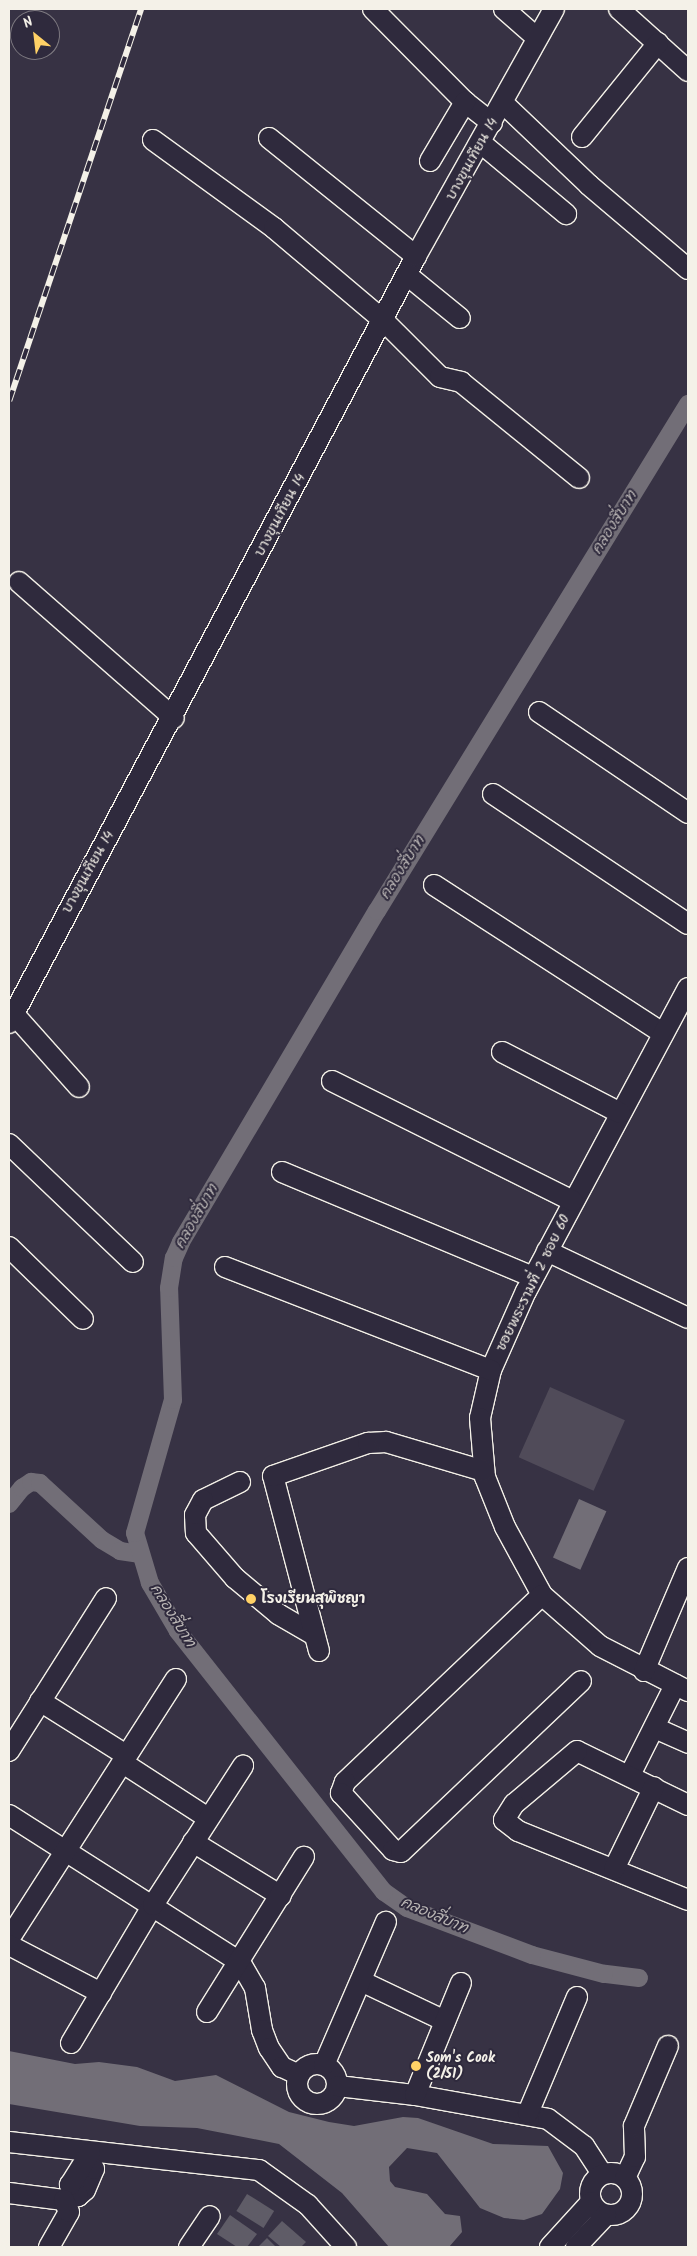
<!DOCTYPE html>
<html>
<head>
<meta charset="utf-8">
<style>
  body { margin:0 }
  #map { position:relative; width:697px; height:2256px; overflow:hidden; background:#373244; font-family:Kalam,"Playpen Sans Thai",sans-serif }
  div>[style] { position:absolute }
  [style*='--x'] { left:calc(var(--x)*1px); top:calc(var(--y)*1px); width:calc(var(--w)*1px); rotate:calc(var(--a)*1deg) }
  .green>* { inset:0; background:#504b59; transform-origin:0 0 }
  .water>* { inset:0; background:#726e77; transform-origin:0 0 }
  .canal>* { height:18px; margin:-9px; padding:0 9px; transform-origin:9px; border-radius:9px; background:#726e77 }
  .building>* { inset:0; background:#5f5c67; transform-origin:0 0 }
  .roads { filter:drop-shadow(1px 0 #f4f1e8) drop-shadow(-1px 0 #f4f1e8) drop-shadow(0 1px #f4f1e8) drop-shadow(0 -1px #f4f1e8) }
  .minor>* { height:20px; margin:-10px; padding:0 10px; transform-origin:10px; border-radius:10px; background:#2f2a3d }
  .minor>.ring { margin:-10px; padding:0; box-sizing:content-box; background:none; border:20px solid #2f2a3d; border-radius:50% }
  .rail>* { height:5.5px; margin-top:-2.75px; transform-origin:0; background:repeating-linear-gradient(90deg,#2f2a3d 0 11px,#f4f1e8 0 22px); box-sizing:border-box; border-block:1px solid #f4f1e8 }
  .dots>* { width:14px; height:14px; translate:-50% -50%; box-sizing:border-box; border:2px solid #2f2a3d; border-radius:50% }
  span { translate:-50% -50%; white-space:nowrap; text-align:center; line-height:1.15; -webkit-text-stroke:4px #2f2a3d; paint-order:stroke }
  .street-label { font-size:14px; color:#f4f1e8 }
  .poi-label { font-size:14px; color:#f4f1e8; font-weight:700 }
  .left { translate:0 -50%; text-align:left }
  .water-label { font-size:15px; color:#bab6b5; font-style:italic }
  .frame { position:absolute; inset:0; border:10px solid #f4f1e8; pointer-events:none }
  .north { position:absolute; left:10px; top:10px; width:50px; height:50px; box-sizing:border-box; background:#2f2a3d; border:1px solid #7e7a81; border-radius:50%; rotate:331deg; font-size:14px; font-weight:700; line-height:20px; text-align:center; color:#f4f1e8 }
  .north::after { content:''; display:block; margin:auto; width:18px; height:22px; background:#ffd166; clip-path:polygon(50% 0,100% 100%,50% 72%,0 100%) }
</style>
</head>
<body>
<div id="map">
  <div class="green">
    <div style="left:550px;top:1387px;width:82px;height:77px;rotate:24deg"></div>
  </div>
  <div class="water">
    <div style="left:579px;top:1499px;width:30px;height:64px;rotate:24deg"></div>
    <div style="clip-path:polygon(9px 2051px,75px 2064px,99px 2062px,137px 2067px,175px 2081px,216px 2075px,289px 2112px,329px 2122px,354px 2126px,403px 2117px,418px 2118px,493px 2144px,548px 2146px,563px 2173px,560px 2189px,542px 2214px,524px 2220px,504px 2218px,480px 2208px,437px 2153px,407px 2148px,389px 2167px,390px 2181px,395px 2187px,427px 2194px,445px 2214px,460px 2216px,462px 2232px,449px 2247px,389px 2247px,342px 2193px,279px 2144px,197px 2128px,140px 2126px,9px 2104px)"></div>
  </div>
  <div class="canal">
    <div style="--x:9;--y:1504;--w:21;--a:-51"></div>
    <div style="--x:22;--y:1488;--w:11;--a:-34"></div>
    <div style="--x:31;--y:1482;--w:9;--a:6"></div>
    <div style="--x:40;--y:1483;--w:84;--a:42.6"></div>
    <div style="--x:102;--y:1540;--w:21;--a:31"></div>
    <div style="--x:120;--y:1551;--w:19;--a:9"></div>
    <div style="--x:639;--y:1978;--w:35;--a:-173"></div>
    <div style="--x:604;--y:1974;--w:74;--a:-165.2"></div>
    <div style="--x:532;--y:1955;--w:134;--a:-159.4"></div>
    <div style="--x:407;--y:1908;--w:28;--a:-145"></div>
    <div style="--x:384;--y:1892;--w:333;--a:-128.3"></div>
    <div style="--x:178;--y:1631;--w:56;--a:-120.3"></div>
    <div style="--x:150;--y:1583;--w:52;--a:-106.7"></div>
    <div style="--x:135;--y:1533;--w:138;--a:-74.1"></div>
    <div style="--x:173;--y:1400;--w:112;--a:-92"></div>
    <div style="--x:169;--y:1288;--w:30;--a:-81"></div>
    <div style="--x:174;--y:1258;--w:17;--a:-66"></div>
    <div style="--x:181;--y:1242;--w:385;--a:-59.4"></div>
    <div style="--x:377;--y:911;--w:595;--a:-58.47"></div>
  </div>
  <div class="building">
    <div style="left:247px;top:2194px;width:32px;height:20px;rotate:32deg"></div>
    <div style="clip-path:polygon(230px 2215px,257px 2234px,247px 2247px,237px 2247px,217px 2234px)"></div>
    <div style="clip-path:polygon(282px 2221px,306px 2242px,301px 2247px,281px 2247px,268px 2236px)"></div>
    <div style="clip-path:polygon(267px 2238px,276px 2247px,258px 2247px)"></div>
  </div>
  <div class="roads">
    <div class="minor">
      <div style="--x:373;--y:9;--w:131;--a:45.3"></div>
      <div style="--x:465;--y:102;--w:34;--a:38"></div>
      <div style="--x:504;--y:9;--w:44;--a:41.3"></div>
      <div style="--x:619;--y:9;--w:93;--a:41.9"></div>
      <div style="--x:503;--y:103;--w:119;--a:43.6"></div>
      <div style="--x:589;--y:185;--w:130;--a:40.3"></div>
      <div style="--x:582;--y:137;--w:121;--a:-51"></div>
      <div style="--x:269;--y:138;--w:189;--a:38.8"></div>
      <div style="--x:153;--y:140;--w:150;--a:36"></div>
      <div style="--x:274;--y:228;--w:144;--a:40.2"></div>
      <div style="--x:384;--y:321;--w:79;--a:45"></div>
      <div style="--x:440;--y:377;--w:22;--a:13"></div>
      <div style="--x:461;--y:382;--w:152;--a:39.1"></div>
      <div style="--x:481;--y:143;--w:111;--a:39.9"></div>
      <div style="--x:430;--y:161;--w:69;--a:-59.3"></div>
      <div style="--x:407;--y:275;--w:68;--a:39.1"></div>
      <div style="--x:19;--y:582;--w:206;--a:41.3"></div>
      <div style="--x:539;--y:712;--w:180;--a:34.1"></div>
      <div style="--x:493;--y:794;--w:234;--a:33.7"></div>
      <div style="--x:434;--y:885;--w:273;--a:32.9"></div>
      <div style="--x:688;--y:988;--w:344;--a:118.1"></div>
      <div style="--x:526;--y:1291;--w:86;--a:113.9"></div>
      <div style="--x:491;--y:1370;--w:49;--a:102.9"></div>
      <div style="--x:480;--y:1418;--w:59;--a:85.2"></div>
      <div style="--x:485;--y:1477;--w:54;--a:68.2"></div>
      <div style="--x:505;--y:1527;--w:77;--a:61.4"></div>
      <div style="--x:542;--y:1595;--w:77;--a:41.3"></div>
      <div style="--x:600;--y:1646;--w:99;--a:27.1"></div>
      <div style="--x:13;--y:1013;--w:99;--a:48.3"></div>
      <div style="--x:9;--y:1023;--w:868;--a:-62.05"></div>
      <div style="--x:416;--y:256;--w:283;--a:-60.8"></div>
      <div style="--x:502;--y:1052;--w:133;--a:27.3"></div>
      <div style="--x:332;--y:1081;--w:269;--a:26.5"></div>
      <div style="--x:9;--y:1144;--w:171;--a:43.6"></div>
      <div style="--x:282;--y:1172;--w:272;--a:22.7"></div>
      <div style="--x:9;--y:1247;--w:103;--a:44.2"></div>
      <div style="--x:547;--y:1251;--w:156;--a:25.4"></div>
      <div style="--x:225;--y:1267;--w:285;--a:21.2"></div>
      <div style="--x:240;--y:1482;--w:41;--a:154.1"></div>
      <div style="--x:203;--y:1500;--w:17;--a:118"></div>
      <div style="--x:195;--y:1515;--w:18;--a:87"></div>
      <div style="--x:196;--y:1533;--w:60;--a:49.1"></div>
      <div style="--x:235;--y:1578;--w:56;--a:39.9"></div>
      <div style="--x:278;--y:1614;--w:42;--a:30.3"></div>
      <div style="--x:542;--y:1595;--w:272;--a:136.5"></div>
      <div style="--x:345;--y:1782;--w:12;--a:110"></div>
      <div style="--x:341;--y:1793;--w:77;--a:47.6"></div>
      <div style="--x:393;--y:1850;--w:8;--a:14"></div>
      <div style="--x:401;--y:1852;--w:248;--a:-43.5"></div>
      <div style="--x:319;--y:1651;--w:181;--a:-104.7"></div>
      <div style="--x:273;--y:1476;--w:101;--a:-19.2"></div>
      <div style="--x:368;--y:1443;--w:18;--a:-3"></div>
      <div style="--x:386;--y:1442;--w:102;--a:16.5"></div>
      <div style="--x:644;--y:1671;--w:112;--a:-66.9"></div>
      <div style="--x:40;--y:1701;--w:102;--a:32.1"></div>
      <div style="--x:655;--y:1728;--w:36;--a:24"></div>
      <div style="--x:9;--y:1751;--w:181;--a:-57.6"></div>
      <div style="--x:123;--y:1763;--w:101;--a:32.9"></div>
      <div style="--x:630;--y:1775;--w:101;--a:-63.4"></div>
      <div style="--x:688;--y:1805;--w:123;--a:-154.1"></div>
      <div style="--x:577;--y:1751;--w:82;--a:139.9"></div>
      <div style="--x:514;--y:1804;--w:19;--a:122"></div>
      <div style="--x:504;--y:1820;--w:18;--a:38"></div>
      <div style="--x:518;--y:1831;--w:183;--a:22.1"></div>
      <div style="--x:9;--y:1815;--w:274;--a:32.5"></div>
      <div style="--x:240;--y:1962;--w:30;--a:60"></div>
      <div style="--x:255;--y:1988;--w:43;--a:80.5"></div>
      <div style="--x:262;--y:2030;--w:19;--a:69"></div>
      <div style="--x:269;--y:2048;--w:23;--a:56"></div>
      <div style="--x:282;--y:2067;--w:19;--a:25"></div>
      <div style="--x:193;--y:1842;--w:103;--a:31.5"></div>
      <div style="--x:614;--y:1869;--w:91;--a:-64"></div>
      <div style="--x:9;--y:1939;--w:309;--a:-57.3"></div>
      <div style="--x:9;--y:1945;--w:104;--a:27.6"></div>
      <div style="--x:361;--y:1981;--w:93;--a:25.5"></div>
      <div style="--x:207;--y:2012;--w:183;--a:-58"></div>
      <div style="--x:71;--y:2043;--w:161;--a:-59.3"></div>
      <div style="--x:153;--y:1905;--w:166;--a:-57.1"></div>
      <div class="ring" style="left:297px;top:2064px;width:20px;height:20px"></div>
      <div style="--x:324;--y:2065;--w:156;--a:-66.6"></div>
      <div style="--x:338;--y:2086;--w:78;--a:6.7"></div>
      <div style="--x:415;--y:2095;--w:135;--a:10.2"></div>
      <div style="--x:548;--y:2119;--w:45;--a:36.9"></div>
      <div style="--x:584;--y:2146;--w:33;--a:57"></div>
      <div style="--x:415;--y:2095;--w:121;--a:-67.7"></div>
      <div style="--x:528;--y:2113;--w:126;--a:-67.1"></div>
      <div style="--x:9;--y:2142;--w:252;--a:6.4"></div>
      <div style="--x:259;--y:2170;--w:60;--a:35.5"></div>
      <div style="--x:308;--y:2205;--w:57;--a:47.9"></div>
      <div class="ring" style="left:590px;top:2173px;width:22px;height:22px"></div>
      <div style="--x:625;--y:2178;--w:23;--a:-65"></div>
      <div style="--x:635;--y:2157;--w:31;--a:-92"></div>
      <div style="--x:634;--y:2126;--w:87;--a:-67"></div>
      <div style="--x:9;--y:2193;--w:55;--a:7.3"></div>
      <div style="--x:64;--y:2200;--w:15;--a:-16"></div>
      <div style="--x:78;--y:2196;--w:9;--a:-41"></div>
      <div style="--x:85;--y:2190;--w:23;--a:-67"></div>
      <div style="--x:94;--y:2169;--w:11;--a:-135"></div>
      <div style="--x:78;--y:2196;--w:14;--a:-126"></div>
      <div style="--x:70;--y:2185;--w:38;--a:-58"></div>
      <div style="--x:49;--y:2247;--w:40;--a:-60.3"></div>
      <div style="--x:69;--y:2212;--w:13;--a:-113"></div>
      <div style="--x:189;--y:2247;--w:37;--a:-56"></div>
      <div style="--x:550;--y:2247;--w:61;--a:-47.7"></div>
      <div style="--x:576;--y:2247;--w:44;--a:-46.8"></div>
    </div>
  </div>
  <div class="rail">
    <div style="--x:9;--y:401;--w:414;--a:-71.4"></div>
  </div>
  <div class="dots">
    <div style="left:251px;top:1599px;background:#ffd166"></div>
    <div style="left:416px;top:2066px;background:#ffd166"></div>
  </div>
  <div class="street-label">
    <span style="left:472px;top:159px;rotate:-61deg">บางขุนเทียน 14</span>
    <span style="left:280px;top:515px;rotate:-62deg">บางขุนเทียน 14</span>
    <span style="left:88px;top:872px;rotate:-61deg">บางขุนเทียน 14</span>
    <span style="left:533px;top:1283px;rotate:-64deg">ซอยพระรามที่ 2 ซอย 60</span>
  </div>
  <div class="poi-label">
    <span class="left" style="left:261px;top:1599px">โรงเรียนสุพิชญา</span>
    <span class="left" style="left:426px;top:2066px">Som's Cook<br>(2/51)</span>
  </div>
  <div class="water-label">
    <span style="left:615px;top:523px;rotate:-58deg">คลองสี่บาท</span>
    <span style="left:403px;top:868px;rotate:-58deg">คลองสี่บาท</span>
    <span style="left:197px;top:1217px;rotate:-60deg">คลองสี่บาท</span>
    <span style="left:172px;top:1616px;rotate:58deg">คลองสี่บาท</span>
    <span style="left:434px;top:1916px;rotate:23deg">คลองสี่บาท</span>
  </div>
  <div class="frame"></div>
  <div class="north">N</div>
</div>
</body>
</html>
